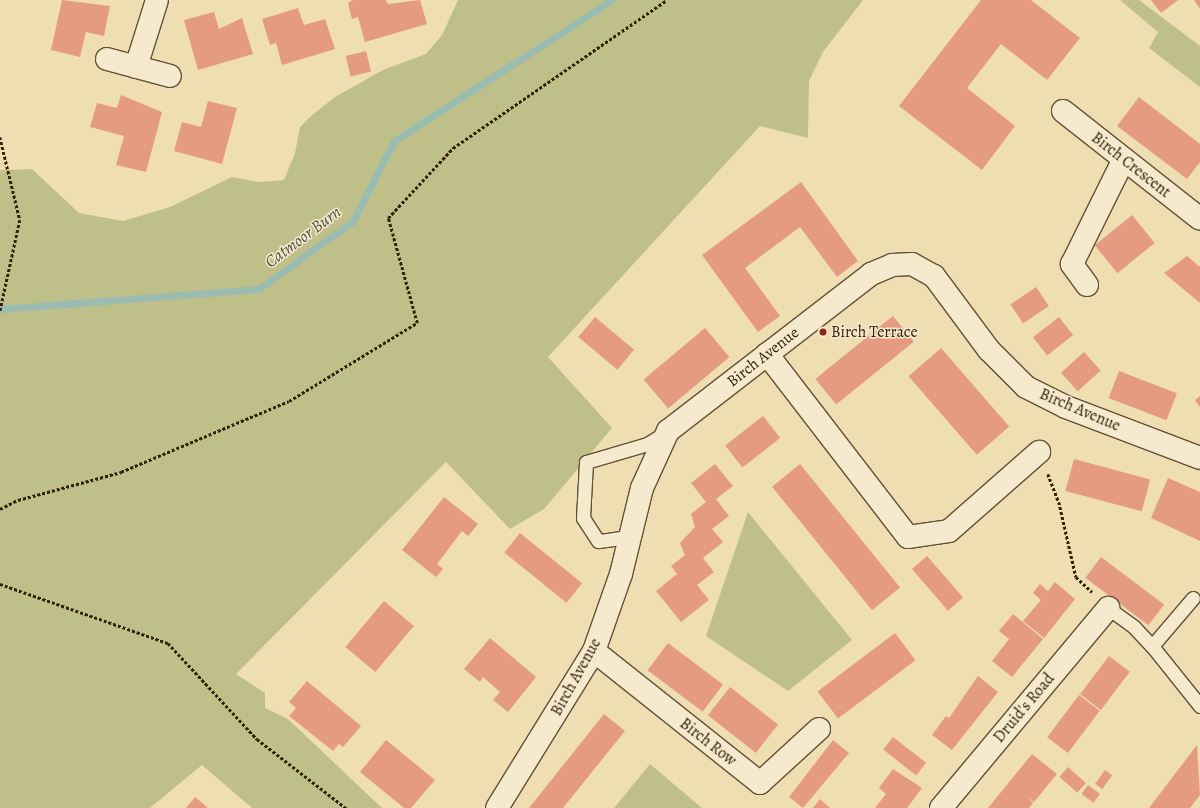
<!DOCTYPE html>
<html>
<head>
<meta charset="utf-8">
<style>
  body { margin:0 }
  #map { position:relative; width:1200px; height:808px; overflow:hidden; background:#f0deb3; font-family:Alegreya,serif }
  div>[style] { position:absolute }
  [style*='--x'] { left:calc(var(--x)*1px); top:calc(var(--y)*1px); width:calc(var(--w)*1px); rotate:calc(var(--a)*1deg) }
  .green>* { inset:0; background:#bfc089 }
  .stream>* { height:7px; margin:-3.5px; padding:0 3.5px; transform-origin:3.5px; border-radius:3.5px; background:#9abcb1 }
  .building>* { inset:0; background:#e59b82; transform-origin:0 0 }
  .path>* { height:2.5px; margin-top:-1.25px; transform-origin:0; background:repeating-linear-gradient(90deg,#35200c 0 3px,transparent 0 5px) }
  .roads { filter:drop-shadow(1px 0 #645036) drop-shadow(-1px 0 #645036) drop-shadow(0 1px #645036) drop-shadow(0 -1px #645036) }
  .lane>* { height:13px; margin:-6.5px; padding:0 6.5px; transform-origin:6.5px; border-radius:6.5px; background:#f5eace }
  .street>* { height:22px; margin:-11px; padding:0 11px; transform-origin:11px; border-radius:11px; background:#f5eace }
  .dots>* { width:11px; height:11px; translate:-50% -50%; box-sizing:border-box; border:2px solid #f5eace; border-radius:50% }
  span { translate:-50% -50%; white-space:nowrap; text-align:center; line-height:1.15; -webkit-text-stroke:3px #f5eace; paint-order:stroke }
  .street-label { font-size:16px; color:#35200c }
  .poi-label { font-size:16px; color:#35200c }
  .left { translate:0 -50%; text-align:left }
  .water-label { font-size:17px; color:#534f3e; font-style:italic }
</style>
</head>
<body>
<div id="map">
  <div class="green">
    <div style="clip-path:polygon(458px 0,863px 0,823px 52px,809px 81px,808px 138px,760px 126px,548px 357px,612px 428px,544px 509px,510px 529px,446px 462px,236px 674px,265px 693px,265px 708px,288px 719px,382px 808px,252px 808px,202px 765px,150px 808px,0 808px,0 170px,32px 169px,79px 213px,123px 221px,170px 207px,232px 177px,259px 182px,284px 180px,295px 153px,300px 127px,311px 116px,335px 97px,383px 70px,426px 54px,442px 35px)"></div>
    <div style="clip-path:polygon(1120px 0,1139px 0,1200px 46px,1200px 87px,1149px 48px,1158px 32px)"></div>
    <div style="clip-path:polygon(748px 512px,852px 640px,788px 691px,706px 636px)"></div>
    <div style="clip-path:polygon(650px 764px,702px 808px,614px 808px)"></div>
  </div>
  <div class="stream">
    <div style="--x:0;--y:309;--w:260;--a:-4.4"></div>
    <div style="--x:259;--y:289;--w:116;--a:-35.9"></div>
    <div style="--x:353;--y:221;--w:90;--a:-62.9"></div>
    <div style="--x:394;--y:141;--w:260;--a:-32.9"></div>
  </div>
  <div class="building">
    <div style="clip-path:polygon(62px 0,110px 6px,104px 36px,86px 32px,80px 57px,51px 50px)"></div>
    <div style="clip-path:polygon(353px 0,386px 0,388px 4px,420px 0,427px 24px,365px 42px,358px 17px,352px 19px,348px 3px)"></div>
    <div style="clip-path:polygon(981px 0,1031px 0,1080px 38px,1047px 80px,1001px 44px,967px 88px,1015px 126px,982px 170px,899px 106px)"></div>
    <div style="clip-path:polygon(1151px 0,1178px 0,1161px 13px)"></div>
    <div style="clip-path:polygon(1194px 0,1200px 0,1200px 9px)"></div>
    <div style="clip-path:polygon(298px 8px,304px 25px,325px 19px,335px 49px,282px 65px,276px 43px,270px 45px,262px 19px)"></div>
    <div style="clip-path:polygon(214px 12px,219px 29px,242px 18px,253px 54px,198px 70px,184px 20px)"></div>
    <div style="left:366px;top:51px;width:21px;height:21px;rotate:76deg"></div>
    <div style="clip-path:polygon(121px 95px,162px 112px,146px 172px,116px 165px,124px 136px,90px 127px,97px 103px,117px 108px)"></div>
    <div style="clip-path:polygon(1139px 97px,1200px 144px,1200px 162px,1187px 179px,1117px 126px)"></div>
    <div style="clip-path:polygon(208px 101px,237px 108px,222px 164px,174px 151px,182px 122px,201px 127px)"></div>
    <div style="clip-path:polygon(801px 182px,858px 261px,837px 277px,800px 227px,745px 268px,780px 316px,758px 332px,702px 255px)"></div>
    <div style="left:1132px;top:215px;width:36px;height:48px;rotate:51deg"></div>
    <div style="clip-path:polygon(1187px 256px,1200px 267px,1200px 303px,1164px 273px)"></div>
    <div style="left:1036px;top:287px;width:23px;height:31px;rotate:56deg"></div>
    <div style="left:893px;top:316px;width:33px;height:100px;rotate:51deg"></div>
    <div style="left:595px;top:317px;width:51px;height:26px;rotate:40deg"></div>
    <div style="left:1059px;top:317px;width:23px;height:33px;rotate:52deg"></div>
    <div style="left:705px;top:328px;width:38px;height:80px;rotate:50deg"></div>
    <div style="left:941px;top:348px;width:104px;height:43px;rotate:49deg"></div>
    <div style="left:1084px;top:352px;width:25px;height:31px;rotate:48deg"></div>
    <div style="left:1119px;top:371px;width:62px;height:29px;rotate:21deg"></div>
    <div style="clip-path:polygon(1200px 396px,1200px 407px,1195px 400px)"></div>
    <div style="left:763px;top:416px;width:28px;height:48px;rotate:52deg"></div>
    <div style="left:1074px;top:459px;width:79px;height:33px;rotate:15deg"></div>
    <div style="clip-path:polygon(715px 464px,733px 486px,716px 499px,729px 516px,712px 529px,723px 542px,703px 558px,714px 572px,697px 585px,709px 600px,681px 622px,656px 591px,677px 574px,671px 566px,685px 555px,680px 543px,695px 527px,691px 514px,706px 502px,691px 483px)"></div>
    <div style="left:800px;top:464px;width:159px;height:36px;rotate:51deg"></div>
    <div style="clip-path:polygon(1168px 478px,1200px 492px,1200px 541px,1151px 518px)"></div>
    <div style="clip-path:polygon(444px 497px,478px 524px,468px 536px,462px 531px,437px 564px,443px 569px,436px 577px,402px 550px)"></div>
    <div style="left:520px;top:533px;width:80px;height:25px;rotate:39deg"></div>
    <div style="left:927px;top:556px;width:55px;height:20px;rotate:49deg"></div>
    <div style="left:1101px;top:557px;width:79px;height:26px;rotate:37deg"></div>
    <div style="clip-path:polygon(1055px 582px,1075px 599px,1044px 638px,1023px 621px,1041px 600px,1033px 593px,1040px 584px,1048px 591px)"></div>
    <div style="left:384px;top:601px;width:39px;height:60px;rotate:40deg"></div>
    <div style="clip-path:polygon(1013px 614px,1043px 639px,1012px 677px,992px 661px,1009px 639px,999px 631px)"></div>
    <div style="left:895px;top:633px;width:34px;height:97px;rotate:53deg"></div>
    <div style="clip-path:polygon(490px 638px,536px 677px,508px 712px,493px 700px,500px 692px,483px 677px,480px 682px,464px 669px)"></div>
    <div style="left:668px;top:643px;width:69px;height:34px;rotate:37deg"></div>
    <div style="left:1109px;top:656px;width:26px;height:48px;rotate:37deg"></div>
    <div style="clip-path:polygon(978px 676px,998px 692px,952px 750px,932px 735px,946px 716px,949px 718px)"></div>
    <div style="clip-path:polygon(307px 681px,361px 726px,343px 747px,339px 744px,333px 751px,289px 716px,296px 708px,289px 702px)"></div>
    <div style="left:730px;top:687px;width:61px;height:36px;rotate:38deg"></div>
    <div style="left:1079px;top:695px;width:26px;height:53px;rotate:37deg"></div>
    <div style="clip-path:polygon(604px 714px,625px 731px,563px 808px,529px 808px)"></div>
    <div style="left:893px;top:737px;width:42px;height:16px;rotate:38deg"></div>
    <div style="clip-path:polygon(386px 740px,435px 780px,411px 808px,404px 808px,360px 772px)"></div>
    <div style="clip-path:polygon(833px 740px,849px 753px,803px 808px,789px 797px)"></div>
    <div style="clip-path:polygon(1197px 745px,1200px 795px,1190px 808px,1149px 808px)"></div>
    <div style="clip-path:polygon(1032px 754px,1057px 774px,1034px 802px,1028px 797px,1033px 803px,1029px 808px,988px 808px)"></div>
    <div style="left:1068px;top:767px;width:24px;height:13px;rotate:42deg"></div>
    <div style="clip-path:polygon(893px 769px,922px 788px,907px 808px,875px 808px,886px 794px,879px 788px)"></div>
    <div style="left:1105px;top:770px;width:9px;height:17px;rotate:36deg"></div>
    <div style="left:1088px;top:785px;width:15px;height:11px;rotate:37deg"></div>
    <div style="clip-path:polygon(195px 797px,208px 808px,186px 808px)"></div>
    <div style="clip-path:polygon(820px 799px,830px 808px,813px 808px)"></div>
  </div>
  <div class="path">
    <div style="--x:0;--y:137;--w:85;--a:76.5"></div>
    <div style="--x:20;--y:220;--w:94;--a:102.3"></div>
    <div style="--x:1048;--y:474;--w:30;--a:69"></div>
    <div style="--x:1059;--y:502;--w:77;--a:77.2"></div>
    <div style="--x:1076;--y:577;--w:22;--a:43"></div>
    <div style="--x:0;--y:509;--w:20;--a:-27"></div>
    <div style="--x:18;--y:500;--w:107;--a:-15.2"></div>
    <div style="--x:121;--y:472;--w:182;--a:-22.9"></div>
    <div style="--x:289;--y:401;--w:150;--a:-31.4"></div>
    <div style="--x:417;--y:323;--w:109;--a:-105.4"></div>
    <div style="--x:388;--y:218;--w:96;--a:-47.1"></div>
    <div style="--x:453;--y:148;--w:260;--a:-34.7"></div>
    <div style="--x:0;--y:584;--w:178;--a:19.4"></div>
    <div style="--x:168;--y:643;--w:131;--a:47.2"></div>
    <div style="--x:257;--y:739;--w:113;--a:37.8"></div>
  </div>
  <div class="roads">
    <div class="lane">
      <div style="--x:628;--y:537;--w:30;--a:172"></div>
      <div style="--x:598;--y:541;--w:27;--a:-123"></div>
      <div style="--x:583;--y:518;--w:56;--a:-86.9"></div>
      <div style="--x:586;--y:462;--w:64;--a:-16.4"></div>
      <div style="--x:647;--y:444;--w:21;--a:-31"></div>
      <div style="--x:1108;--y:608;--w:32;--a:36"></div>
      <div style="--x:1134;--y:627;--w:26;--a:47"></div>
      <div style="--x:1152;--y:646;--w:77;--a:51.3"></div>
      <div style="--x:1152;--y:646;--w:63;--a:-49.5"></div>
    </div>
    <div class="street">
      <div style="--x:107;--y:59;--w:65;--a:15.1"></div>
      <div style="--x:136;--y:67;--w:70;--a:-72.6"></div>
      <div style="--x:1063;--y:111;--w:174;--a:38.2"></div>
      <div style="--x:1087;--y:285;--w:26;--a:-126"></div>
      <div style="--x:1072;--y:264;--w:117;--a:-63.7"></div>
      <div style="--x:767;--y:354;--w:231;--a:52.4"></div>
      <div style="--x:908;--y:537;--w:41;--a:-8.3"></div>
      <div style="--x:949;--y:531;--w:120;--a:-41.3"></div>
      <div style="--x:594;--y:651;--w:212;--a:38.5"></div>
      <div style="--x:760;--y:783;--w:80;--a:-42.5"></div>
      <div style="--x:497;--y:808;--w:185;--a:-58.3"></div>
      <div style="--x:594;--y:651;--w:82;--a:-70.7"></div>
      <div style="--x:621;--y:574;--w:89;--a:-76.3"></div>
      <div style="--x:642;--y:488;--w:63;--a:-65.5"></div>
      <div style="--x:668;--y:431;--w:257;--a:-37.7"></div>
      <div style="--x:871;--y:274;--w:23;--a:-23"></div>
      <div style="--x:892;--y:265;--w:20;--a:-3"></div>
      <div style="--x:912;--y:264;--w:25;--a:29"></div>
      <div style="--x:934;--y:276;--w:92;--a:53.4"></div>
      <div style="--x:989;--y:350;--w:52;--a:45"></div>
      <div style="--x:1026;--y:387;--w:45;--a:26.6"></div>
      <div style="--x:1066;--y:407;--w:143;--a:20.8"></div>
      <div style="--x:941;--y:808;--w:261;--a:-50.1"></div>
    </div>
  </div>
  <div class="dots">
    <div style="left:823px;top:332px;background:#8f2418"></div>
  </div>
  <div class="street-label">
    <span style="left:1131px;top:165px;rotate:38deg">Birch Crescent</span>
    <span style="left:763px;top:357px;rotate:-38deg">Birch Avenue</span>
    <span style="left:1080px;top:410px;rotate:23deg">Birch Avenue</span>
    <span style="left:576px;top:677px;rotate:-61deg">Birch Avenue</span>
    <span style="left:1024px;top:708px;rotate:-50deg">Druid's Road</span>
    <span style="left:708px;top:742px;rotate:38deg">Birch Row</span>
  </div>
  <div class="poi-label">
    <span class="left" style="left:831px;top:332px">Birch Terrace</span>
  </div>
  <div class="water-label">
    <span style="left:303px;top:237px;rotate:-37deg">Catmoor Burn</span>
  </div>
</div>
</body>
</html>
